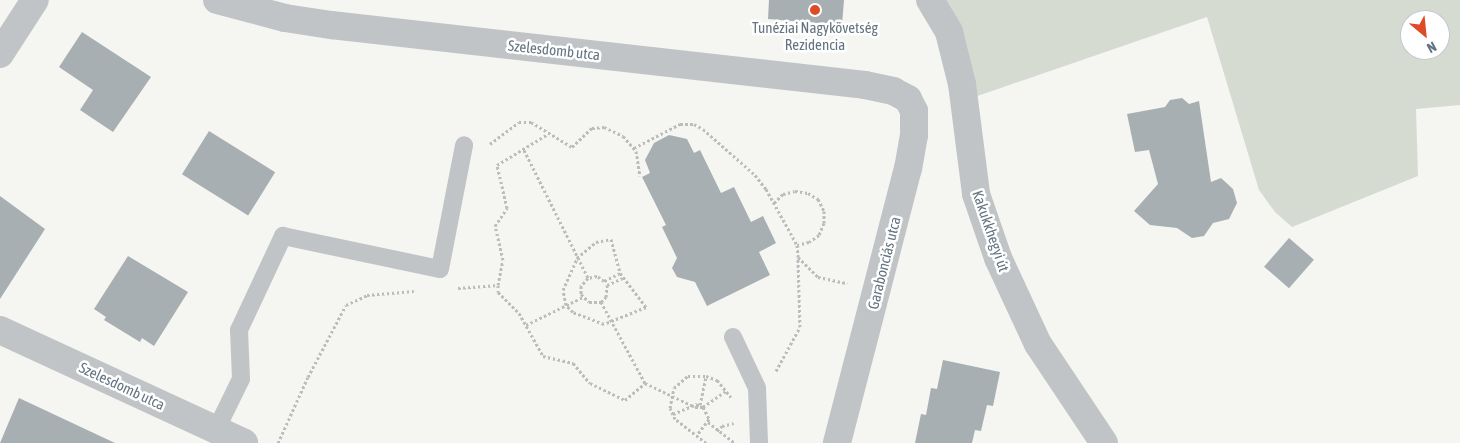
<!DOCTYPE html>
<html>
<head>
<meta charset="utf-8">
<style>
  body { margin:0 }
  #map { position:relative; width:1460px; height:443px; overflow:hidden; background:#f5f5f1; font-family:"Asap Condensed",sans-serif }
  div>[style] { position:absolute }
  [style*='--x'] { left:calc(var(--x)*1px); top:calc(var(--y)*1px); width:calc(var(--w)*1px); rotate:calc(var(--a)*1deg) }
  .green>* { inset:0; background:#d6dbd2 }
  .building>* { inset:0; background:#a7afb3; transform-origin:0 0 }
  .path>* { height:3px; margin-top:-1.5px; transform-origin:0; background:repeating-linear-gradient(90deg,#babcbe 0 2.5px,transparent 0 5px) }
  .lane>* { height:18px; margin:-9px; padding:0 9px; transform-origin:9px; border-radius:9px; background:#c0c4c7 }
  .street>* { height:28px; margin:-14px; padding:0 14px; transform-origin:14px; border-radius:14px; background:#c0c4c7 }
  .dots>* { width:14px; height:14px; translate:-50% -50%; box-sizing:border-box; border:2px solid #fff; border-radius:50% }
  span { translate:-50% -50%; white-space:nowrap; text-align:center; line-height:1.15; -webkit-text-stroke:5px #fff; paint-order:stroke }
  .poi-label { font-size:15px; color:#647581 }
  .street-label { font-size:15px; color:#647581 }
  .north { position:absolute; left:1400px; top:10px; width:50px; height:50px; box-sizing:border-box; background:#fff; border:1px solid #c1c8cd; border-radius:50%; rotate:152deg; font-size:14px; font-weight:700; line-height:20px; text-align:center; color:#647581 }
  .north::after { content:''; display:block; margin:auto; width:18px; height:22px; background:#de4b27; clip-path:polygon(50% 0,100% 100%,50% 72%,0 100%) }
</style>
</head>
<body>
<div id="map">
  <div class="green">
    <div style="clip-path:polygon(evenodd,930px 0,1460px 0,1460px 105px,1416px 109px,1418px 176px,1292px 227px,1275px 212px,1259px 190px,1207px 17px,963px 101px,930px 0,1410px 20px,1440px 20px,1440px 50px,1410px 50px,1410px 20px)"></div>
  </div>
  <div class="building">
    <div style="clip-path:polygon(769px 0,844px 0,842px 25px,768px 19px)"></div>
    <div style="clip-path:polygon(82px 32px,151px 77px,113px 132px,80px 110px,93px 90px,59px 67px)"></div>
    <div style="clip-path:polygon(1182px 98px,1189px 104px,1199px 101px,1211px 182px,1221px 178px,1233px 189px,1237px 203px,1229px 219px,1213px 223px,1204px 236px,1192px 238px,1177px 228px,1150px 225px,1134px 211px,1158px 184px,1149px 150px,1135px 152px,1127px 114px,1165px 107px,1170px 100px)"></div>
    <div style="left:209px;top:131px;width:78px;height:51px;rotate:32deg"></div>
    <div style="clip-path:polygon(669px 135px,687px 139px,694px 153px,700px 150px,721px 193px,734px 187px,751px 222px,763px 216px,776px 243px,759px 252px,770px 275px,707px 306px,695px 282px,677px 277px,672px 268px,677px 258px,662px 227px,666px 225px,642px 177px,650px 173px,645px 160px,654px 143px)"></div>
    <div style="clip-path:polygon(0 196px,45px 229px,0 299px)"></div>
    <div style="left:1289px;top:238px;width:33px;height:38px;rotate:41deg"></div>
    <div style="clip-path:polygon(128px 256px,188px 292px,154px 346px,142px 338px,140px 342px,104px 320px,106px 317px,94px 309px)"></div>
    <div style="clip-path:polygon(943px 360px,1000px 372px,993px 406px,987px 405px,981px 431px,975px 430px,972px 443px,915px 443px,921px 414px,926px 415px,931px 388px,937px 389px)"></div>
    <div style="clip-path:polygon(19px 398px,115px 443px,0 443px)"></div>
  </div>
  <div class="path">
    <div style="--x:490;--y:144;--w:36;--a:-37"></div>
    <div style="--x:519;--y:122;--w:12;--a:0"></div>
    <div style="--x:531;--y:122;--w:48;--a:31.4"></div>
    <div style="--x:572;--y:147;--w:28;--a:-44"></div>
    <div style="--x:592;--y:128;--w:12;--a:-5"></div>
    <div style="--x:604;--y:127;--w:21;--a:25"></div>
    <div style="--x:623;--y:136;--w:20;--a:49"></div>
    <div style="--x:636;--y:151;--w:25;--a:81"></div>
    <div style="--x:634;--y:148;--w:52;--a:-27.6"></div>
    <div style="--x:680;--y:124;--w:14;--a:0"></div>
    <div style="--x:694;--y:124;--w:10;--a:29"></div>
    <div style="--x:703;--y:129;--w:69;--a:41.5"></div>
    <div style="--x:755;--y:175;--w:18;--a:52"></div>
    <div style="--x:766;--y:189;--w:64;--a:61"></div>
    <div style="--x:797;--y:245;--w:12;--a:85"></div>
    <div style="--x:798;--y:257;--w:28;--a:45"></div>
    <div style="--x:818;--y:277;--w:30;--a:12"></div>
    <div style="--x:524;--y:150;--w:143;--a:63.4"></div>
    <div style="--x:774;--y:203;--w:13;--a:-45"></div>
    <div style="--x:783;--y:194;--w:12;--a:-14"></div>
    <div style="--x:795;--y:191;--w:13;--a:9"></div>
    <div style="--x:808;--y:193;--w:12;--a:31"></div>
    <div style="--x:818;--y:199;--w:13;--a:63"></div>
    <div style="--x:824;--y:211;--w:12;--a:90"></div>
    <div style="--x:824;--y:223;--w:13;--a:113"></div>
    <div style="--x:819;--y:235;--w:12;--a:145"></div>
    <div style="--x:809;--y:242;--w:12;--a:166"></div>
    <div style="--x:611;--y:239;--w:35;--a:75"></div>
    <div style="--x:620;--y:273;--w:43;--a:52.6"></div>
    <div style="--x:646;--y:307;--w:45;--a:158"></div>
    <div style="--x:604;--y:324;--w:33;--a:-159"></div>
    <div style="--x:573;--y:312;--w:10;--a:-135"></div>
    <div style="--x:566;--y:305;--w:15;--a:-101"></div>
    <div style="--x:563;--y:290;--w:35;--a:-66"></div>
    <div style="--x:577;--y:258;--w:25;--a:-40"></div>
    <div style="--x:596;--y:242;--w:15;--a:-11"></div>
    <div style="--x:620;--y:273;--w:18;--a:153"></div>
    <div style="--x:604;--y:281;--w:9;--a:-144"></div>
    <div style="--x:597;--y:276;--w:9;--a:167"></div>
    <div style="--x:588;--y:278;--w:11;--a:131"></div>
    <div style="--x:581;--y:286;--w:8;--a:90"></div>
    <div style="--x:581;--y:294;--w:11;--a:45"></div>
    <div style="--x:589;--y:302;--w:12;--a:0"></div>
    <div style="--x:601;--y:302;--w:7;--a:-45"></div>
    <div style="--x:606;--y:297;--w:12;--a:-85"></div>
    <div style="--x:607;--y:285;--w:17;--a:-24"></div>
    <div style="--x:498;--y:285;--w:7;--a:90"></div>
    <div style="--x:498;--y:292;--w:30;--a:45"></div>
    <div style="--x:519;--y:313;--w:49;--a:60.8"></div>
    <div style="--x:543;--y:356;--w:31;--a:13"></div>
    <div style="--x:573;--y:363;--w:26;--a:50"></div>
    <div style="--x:590;--y:383;--w:39;--a:26"></div>
    <div style="--x:625;--y:400;--w:26;--a:-40"></div>
    <div style="--x:645;--y:383;--w:92;--a:-118.5"></div>
    <div style="--x:458;--y:288;--w:40;--a:-4.3"></div>
    <div style="--x:498;--y:285;--w:25;--a:-79"></div>
    <div style="--x:503;--y:260;--w:35;--a:-103"></div>
    <div style="--x:495;--y:226;--w:22;--a:-56"></div>
    <div style="--x:507;--y:208;--w:44;--a:-103.1"></div>
    <div style="--x:497;--y:165;--w:60;--a:-31.3"></div>
    <div style="--x:526;--y:325;--w:64;--a:-26.2"></div>
    <div style="--x:776;--y:371;--w:50;--a:-61.4"></div>
    <div style="--x:800;--y:327;--w:69;--a:-91.7"></div>
    <div style="--x:645;--y:383;--w:55;--a:25.6"></div>
    <div style="--x:695;--y:407;--w:8;--a:0"></div>
    <div style="--x:703;--y:407;--w:29;--a:-35"></div>
    <div style="--x:700;--y:405;--w:30;--a:-78"></div>
    <div style="--x:673;--y:414;--w:26;--a:-23"></div>
    <div style="--x:697;--y:404;--w:7;--a:27"></div>
    <div style="--x:703;--y:407;--w:13;--a:63"></div>
    <div style="--x:709;--y:419;--w:20;--a:127"></div>
    <div style="--x:708;--y:422;--w:33;--a:38"></div>
    <div style="--x:717;--y:431;--w:7;--a:-45"></div>
    <div style="--x:722;--y:426;--w:12;--a:-14"></div>
    <div style="--x:278;--y:443;--w:72;--a:-65.6"></div>
    <div style="--x:308;--y:377;--w:81;--a:-62.2"></div>
    <div style="--x:346;--y:305;--w:23;--a:-25"></div>
    <div style="--x:367;--y:295;--w:47;--a:-4.9"></div>
    <div style="--x:706;--y:443;--w:39;--a:-142"></div>
    <div style="--x:675;--y:419;--w:12;--a:-114"></div>
    <div style="--x:670;--y:408;--w:20;--a:-79"></div>
    <div style="--x:674;--y:388;--w:18;--a:-41"></div>
    <div style="--x:688;--y:376;--w:18;--a:0"></div>
    <div style="--x:706;--y:376;--w:12;--a:20"></div>
    <div style="--x:717;--y:380;--w:22;--a:51"></div>
  </div>
  <div class="lane">
    <div style="--x:733;--y:337;--w:56;--a:64.8"></div>
    <div style="--x:757;--y:388;--w:55;--a:87.9"></div>
    <div style="--x:216;--y:430;--w:57;--a:-63.9"></div>
    <div style="--x:241;--y:379;--w:49;--a:-92.3"></div>
    <div style="--x:239;--y:330;--w:104;--a:-64.9"></div>
    <div style="--x:283;--y:236;--w:160;--a:11.9"></div>
    <div style="--x:440;--y:269;--w:126;--a:-79"></div>
  </div>
  <div class="street">
    <div style="--x:217;--y:0;--w:70;--a:14.8"></div>
    <div style="--x:285;--y:18;--w:47;--a:8.7"></div>
    <div style="--x:331;--y:25;--w:537;--a:6.41"></div>
    <div style="--x:865;--y:85;--w:29;--a:12"></div>
    <div style="--x:893;--y:91;--w:17;--a:28"></div>
    <div style="--x:908;--y:99;--w:13;--a:63"></div>
    <div style="--x:914;--y:111;--w:24;--a:90"></div>
    <div style="--x:914;--y:135;--w:34;--a:100"></div>
    <div style="--x:908;--y:168;--w:284;--a:104.5"></div>
    <div style="--x:930;--y:0;--w:37;--a:59"></div>
    <div style="--x:949;--y:32;--w:54;--a:76"></div>
    <div style="--x:962;--y:84;--w:111;--a:82.7"></div>
    <div style="--x:976;--y:194;--w:68;--a:71"></div>
    <div style="--x:998;--y:258;--w:95;--a:65.1"></div>
    <div style="--x:1038;--y:344;--w:119;--a:56.3"></div>
    <div style="--x:0;--y:54;--w:64;--a:-57.1"></div>
    <div style="--x:0;--y:330;--w:269;--a:24.8"></div>
  </div>
  <div class="dots">
    <div style="left:815px;top:10px;background:#de4b27"></div>
  </div>
  <div class="poi-label">
    <span style="left:815px;top:36px">Tunéziai Nagykövetség<br>Rezidencia</span>
  </div>
  <div class="street-label">
    <span style="left:554px;top:50px;rotate:6deg">Szelesdomb utca</span>
    <span style="left:991px;top:231px;rotate:71deg">Kakukkhegyi út</span>
    <span style="left:884px;top:263px;rotate:-76deg">Garabonciás utca</span>
    <span style="left:122px;top:386px;rotate:25deg">Szelesdomb utca</span>
  </div>
  <div class="north">N</div>
</div>
</body>
</html>
